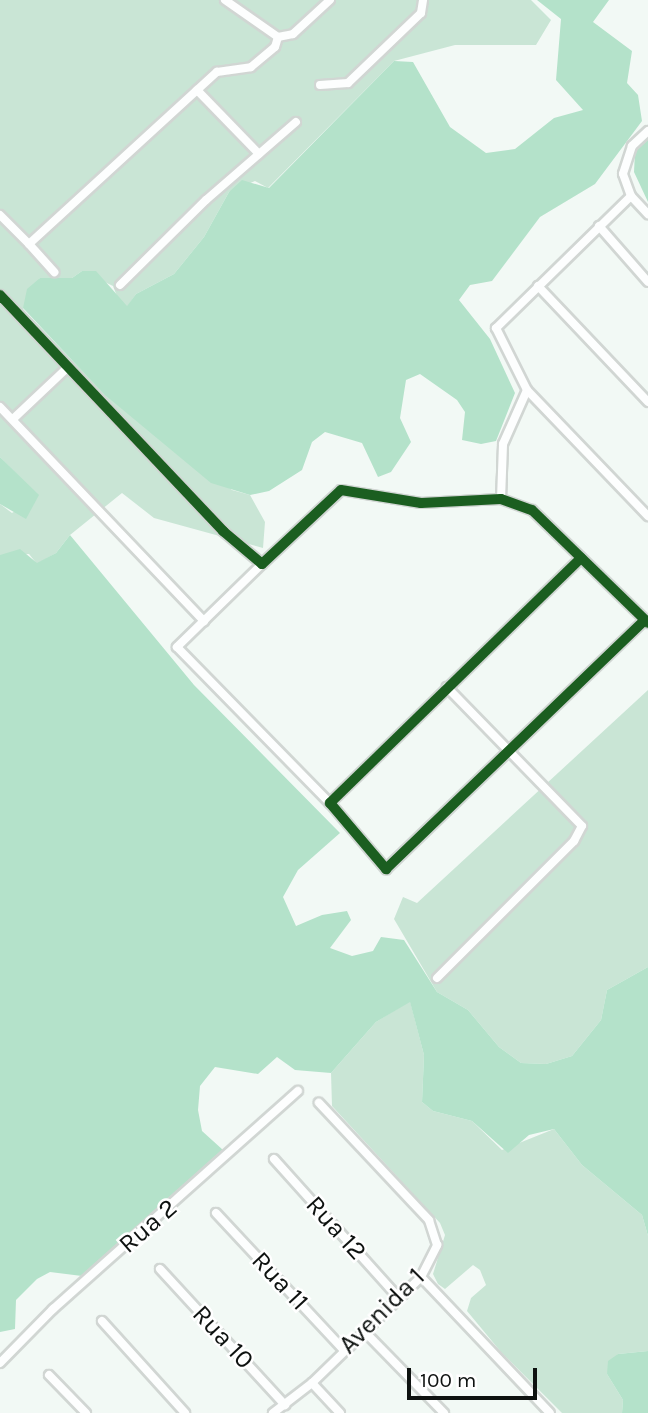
<!DOCTYPE html>
<html>
<head>
<meta charset="utf-8">
<style>
  body { margin:0 }
  #map { position:relative; width:648px; height:1413px; overflow:hidden; background:#f2f9f5; font-family:Karla,sans-serif }
  div>[style] { position:absolute }
  [style*='--x'] { left:calc(var(--x)*1px); top:calc(var(--y)*1px); width:calc(var(--w)*1px); rotate:calc(var(--a)*1deg) }
  .green>* { inset:0; background:#c9e5d5 }
  .forest>* { inset:0; background:#b4e2ca }
  .roads { filter:drop-shadow(2px 0 #d1d6d3) drop-shadow(-2px 0 #d1d6d3) drop-shadow(0 2px #d1d6d3) drop-shadow(0 -2px #d1d6d3) }
  .minor>* { height:8px; margin:-4px; padding:0 4px; transform-origin:4px; border-radius:4px; background:#fdfefe }
  .cycleway>* { height:10px; margin:-5px; padding:0 5px; transform-origin:5px; border-radius:5px; background:#1b5e20 }
  span { translate:-50% -50%; white-space:nowrap; text-align:center; line-height:1.15; -webkit-text-stroke:5px #fff; paint-order:stroke }
  .street-label { font-size:26px; color:#0e1210 }
  .scale { position:absolute; left:407px; top:1368px; width:130px; height:32px; box-sizing:border-box; border:4px solid #0e1210; border-top:0; padding-left:9px; font-size:21px; line-height:24px; white-space:nowrap; color:#0e1210; -webkit-text-stroke:5px #fff; paint-order:stroke }
</style>
</head>
<body>
<div id="map">
  <div class="green">
    <div style="clip-path:polygon(0 0,531px 0,551px 20px,536px 45px,455px 45px,394px 61px,268px 188px,255px 181px,229px 192px,204px 237px,174px 274px,136px 294px,127px 307px,119px 301px,113px 286px,82px 271px,72px 278px,40px 278px,23px 309px,105px 394px,232px 490px,250px 495px,265px 522px,263px 548px,154px 518px,122px 493px,70px 535px,56px 553px,37px 564px,29px 554px,0 555px,0 504px,12px 513px,38px 496px,0 457px)"></div>
    <div style="clip-path:polygon(648px 690px,648px 967px,607px 990px,601px 1020px,572px 1056px,546px 1064px,521px 1063px,499px 1047px,468px 1010px,437px 992px,394px 919px,403px 897px,417px 903px)"></div>
    <div style="clip-path:polygon(410px 1001px,424px 1055px,422px 1102px,433px 1111px,472px 1121px,502px 1150px,554px 1129px,582px 1165px,642px 1215px,648px 1236px,648px 1351px,618px 1354px,607px 1374px,623px 1400px,622px 1413px,562px 1413px,501px 1352px,467px 1311px,471px 1298px,486px 1285px,480px 1270px,473px 1265px,445px 1289px,438px 1284px,433px 1274px,445px 1235px,440px 1223px,332px 1106px,331px 1073px,376px 1022px)"></div>
  </div>
  <div class="forest">
    <div style="clip-path:polygon(537px 0,609px 0,593px 22px,632px 51px,627px 83px,638px 95px,642px 121px,595px 184px,540px 217px,492px 281px,470px 285px,459px 300px,490px 339px,515px 393px,496px 441px,481px 444px,462px 440px,465px 412px,457px 400px,420px 374px,406px 380px,400px 418px,411px 442px,391px 472px,378px 477px,362px 443px,325px 432px,312px 442px,302px 470px,269px 491px,250px 495px,211px 483px,105px 395px,23px 308px,27px 289px,40px 278px,72px 278px,82px 271px,96px 271px,127px 306px,136px 294px,174px 274px,204px 237px,229px 192px,242px 180px,269px 188px,394px 61px,413px 62px,450px 127px,486px 153px,515px 149px,554px 118px,583px 110px,556px 80px,561px 19px)"></div>
    <div style="clip-path:polygon(648px 138px,648px 202px,634px 172px,635px 152px)"></div>
    <div style="clip-path:polygon(0 457px,39px 495px,26px 519px,0 504px)"></div>
    <div style="clip-path:polygon(70px 535px,194px 685px,340px 833px,298px 870px,283px 897px,296px 926px,322px 915px,347px 911px,351px 920px,330px 948px,352px 956px,373px 951px,381px 937px,404px 940px,437px 992px,468px 1010px,499px 1047px,521px 1063px,546px 1064px,572px 1056px,601px 1020px,607px 990px,648px 967px,648px 1236px,642px 1215px,582px 1165px,554px 1129px,529px 1135px,508px 1153px,472px 1121px,433px 1111px,422px 1102px,424px 1055px,410px 1002px,376px 1022px,331px 1073px,295px 1070px,277px 1057px,258px 1074px,215px 1067px,200px 1086px,198px 1110px,202px 1131px,223px 1150px,82px 1276px,50px 1272px,37px 1279px,16px 1300px,15px 1329px,0 1332px,0 555px,20px 549px,37px 563px,56px 553px)"></div>
    <div style="clip-path:polygon(648px 1351px,648px 1413px,622px 1413px,623px 1400px,607px 1374px,608px 1361px,618px 1354px)"></div>
  </div>
  <div class="roads">
    <div class="minor">
      <div style="--x:225;--y:0;--w:65;--a:34.9"></div>
      <div style="--x:278;--y:37;--w:15;--a:-11"></div>
      <div style="--x:293;--y:34;--w:50;--a:-42.6"></div>
      <div style="--x:320;--y:85;--w:28;--a:-4"></div>
      <div style="--x:348;--y:83;--w:101;--a:-43.8"></div>
      <div style="--x:421;--y:13;--w:13;--a:-81"></div>
      <div style="--x:197;--y:90;--w:89;--a:45.9"></div>
      <div style="--x:648;--y:131;--w:22;--a:137"></div>
      <div style="--x:632;--y:146;--w:29;--a:108"></div>
      <div style="--x:623;--y:174;--w:23;--a:70"></div>
      <div style="--x:631;--y:196;--w:25;--a:47"></div>
      <div style="--x:631;--y:196;--w:189;--a:135.6"></div>
      <div style="--x:496;--y:328;--w:69;--a:63.4"></div>
      <div style="--x:527;--y:390;--w:175;--a:46.2"></div>
      <div style="--x:0;--y:215;--w:41;--a:45"></div>
      <div style="--x:29;--y:244;--w:255;--a:-42.5"></div>
      <div style="--x:217;--y:72;--w:34;--a:-8"></div>
      <div style="--x:251;--y:67;--w:31;--a:-40"></div>
      <div style="--x:275;--y:47;--w:10;--a:-73"></div>
      <div style="--x:599;--y:226;--w:74;--a:48.8"></div>
      <div style="--x:29;--y:244;--w:38;--a:48"></div>
      <div style="--x:120;--y:285;--w:121;--a:-44.7"></div>
      <div style="--x:206;--y:200;--w:119;--a:-40.9"></div>
      <div style="--x:538;--y:286;--w:160;--a:46.5"></div>
      <div style="--x:0;--y:295;--w:325;--a:46.6"></div>
      <div style="--x:223;--y:531;--w:51;--a:40.2"></div>
      <div style="--x:262;--y:564;--w:108;--a:-43.1"></div>
      <div style="--x:341;--y:490;--w:81;--a:9.2"></div>
      <div style="--x:421;--y:503;--w:80;--a:-2.9"></div>
      <div style="--x:501;--y:499;--w:33;--a:20"></div>
      <div style="--x:532;--y:510;--w:162;--a:44.2"></div>
      <div style="--x:0;--y:407;--w:296;--a:46.4"></div>
      <div style="--x:13;--y:419;--w:76;--a:-43.4"></div>
      <div style="--x:501;--y:499;--w:55;--a:-87.9"></div>
      <div style="--x:503;--y:444;--w:59;--a:-66"></div>
      <div style="--x:581;--y:558;--w:351;--a:135.7"></div>
      <div style="--x:330;--y:803;--w:87;--a:49.7"></div>
      <div style="--x:386;--y:869;--w:359;--a:-43.9"></div>
      <div style="--x:262;--y:564;--w:119;--a:135.7"></div>
      <div style="--x:177;--y:647;--w:219;--a:45.6"></div>
      <div style="--x:437;--y:978;--w:194;--a:-45"></div>
      <div style="--x:574;--y:841;--w:17;--a:-62"></div>
      <div style="--x:582;--y:826;--w:194;--a:-134.2"></div>
      <div style="--x:274;--y:1159;--w:186;--a:48.1"></div>
      <div style="--x:216;--y:1213;--w:186;--a:47"></div>
      <div style="--x:160;--y:1269;--w:185;--a:47.4"></div>
      <div style="--x:421;--y:1277;--w:187;--a:46.5"></div>
      <div style="--x:102;--y:1321;--w:124;--a:47.9"></div>
      <div style="--x:363;--y:1330;--w:116;--a:45.7"></div>
      <div style="--x:0;--y:1363;--w:76;--a:-45.5"></div>
      <div style="--x:53;--y:1309;--w:328;--a:-41.7"></div>
      <div style="--x:49;--y:1375;--w:53;--a:45.8"></div>
      <div style="--x:312;--y:1383;--w:41;--a:47"></div>
      <div style="--x:273;--y:1413;--w:49;--a:-37.6"></div>
      <div style="--x:312;--y:1383;--w:152;--a:-44.2"></div>
      <div style="--x:421;--y:1277;--w:36;--a:-63"></div>
      <div style="--x:437;--y:1245;--w:26;--a:-108"></div>
      <div style="--x:429;--y:1220;--w:161;--a:-133.2"></div>
    </div>
  </div>
  <div class="cycleway">
    <div style="--x:0;--y:295;--w:325;--a:46.6"></div>
    <div style="--x:223;--y:531;--w:51;--a:40.2"></div>
    <div style="--x:262;--y:564;--w:108;--a:-43.1"></div>
    <div style="--x:341;--y:490;--w:81;--a:9.2"></div>
    <div style="--x:421;--y:503;--w:80;--a:-2.9"></div>
    <div style="--x:501;--y:499;--w:33;--a:20"></div>
    <div style="--x:532;--y:510;--w:162;--a:44.2"></div>
    <div style="--x:581;--y:558;--w:351;--a:135.7"></div>
    <div style="--x:330;--y:803;--w:87;--a:49.7"></div>
    <div style="--x:386;--y:869;--w:359;--a:-43.9"></div>
  </div>
  <div class="street-label">
    <span style="left:148px;top:1226px;rotate:-41deg">Rua 2</span>
    <span style="left:336px;top:1228px;rotate:48deg">Rua 12</span>
    <span style="left:280px;top:1281px;rotate:47deg">Rua 11</span>
    <span style="left:382px;top:1311px;rotate:-45deg">Avenida 1</span>
    <span style="left:223px;top:1337px;rotate:47deg">Rua 10</span>
  </div>
  <div class="scale">100 m</div>
</div>
</body>
</html>
